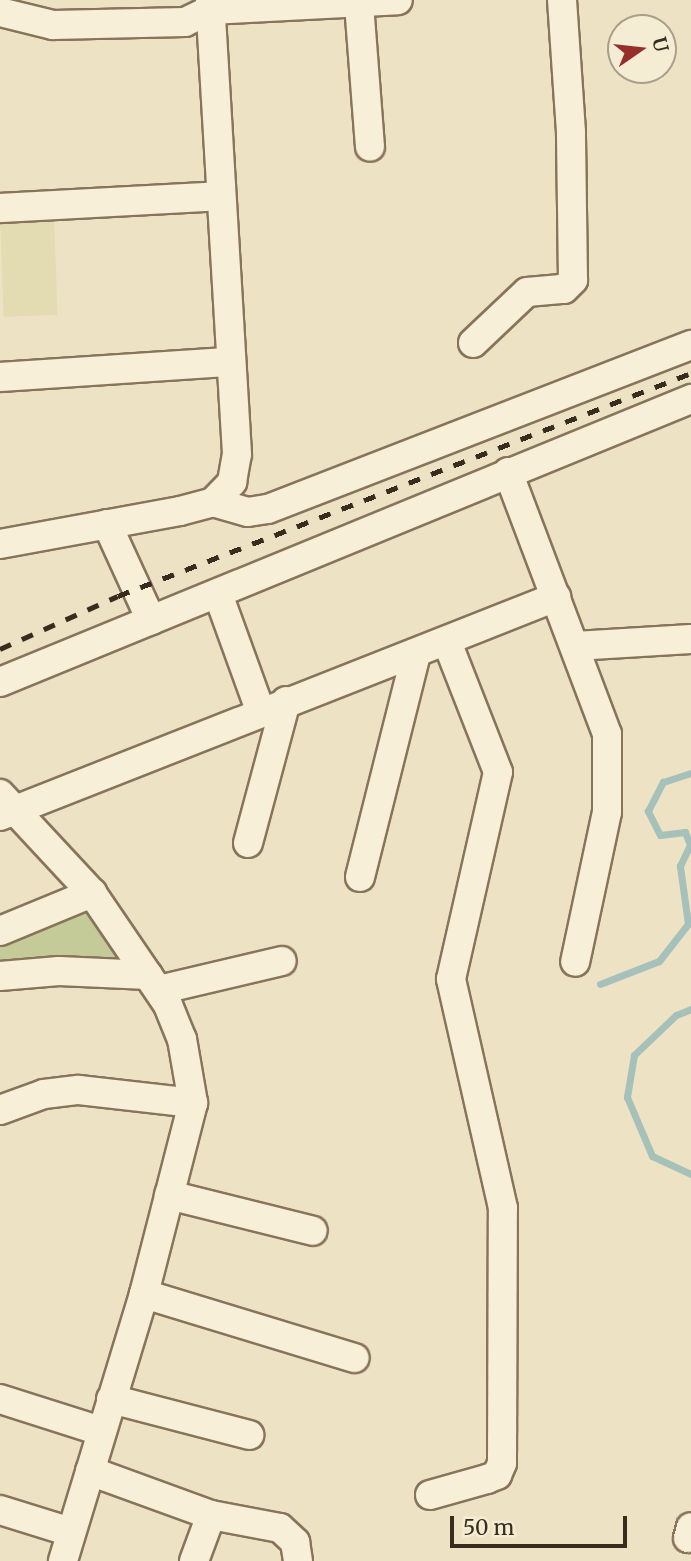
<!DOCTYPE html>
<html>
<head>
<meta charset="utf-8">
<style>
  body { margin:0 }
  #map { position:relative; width:691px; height:1561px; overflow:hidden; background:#ede2c4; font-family:Merriweather,serif }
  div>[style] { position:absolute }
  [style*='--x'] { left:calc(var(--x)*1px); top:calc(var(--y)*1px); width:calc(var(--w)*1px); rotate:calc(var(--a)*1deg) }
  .farmland>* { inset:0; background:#e3dcb2; transform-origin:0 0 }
  .green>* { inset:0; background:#c4cb98 }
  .stream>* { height:7px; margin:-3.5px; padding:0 3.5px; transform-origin:3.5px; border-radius:3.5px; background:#a6c1ba }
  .roads { filter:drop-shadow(2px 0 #88745b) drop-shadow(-2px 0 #88745b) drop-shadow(0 2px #88745b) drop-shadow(0 -2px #88745b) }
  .minor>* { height:28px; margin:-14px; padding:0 14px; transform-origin:14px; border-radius:14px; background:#f8efd8 }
  .rail>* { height:5px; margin-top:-2.5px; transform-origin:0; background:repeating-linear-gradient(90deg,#382c1f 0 12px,transparent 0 24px) }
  span { translate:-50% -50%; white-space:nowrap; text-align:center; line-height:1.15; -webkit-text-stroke:5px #f5ecd4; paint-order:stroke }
  .north { position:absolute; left:607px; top:14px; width:70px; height:70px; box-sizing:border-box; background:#f5ecd4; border:2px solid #a99f8c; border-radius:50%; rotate:76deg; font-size:19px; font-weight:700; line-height:28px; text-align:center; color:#382c1f }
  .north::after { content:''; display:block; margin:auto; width:24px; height:32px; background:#962e2c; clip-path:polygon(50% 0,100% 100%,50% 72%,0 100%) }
  .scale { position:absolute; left:450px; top:1516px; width:177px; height:32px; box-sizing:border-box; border:4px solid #382c1f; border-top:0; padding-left:9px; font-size:21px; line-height:24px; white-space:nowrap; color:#382c1f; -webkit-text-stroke:5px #f5ecd4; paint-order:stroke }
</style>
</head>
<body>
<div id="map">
  <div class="farmland">
    <div style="left:54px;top:215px;width:100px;height:54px;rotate:88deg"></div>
  </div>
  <div class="green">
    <div style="clip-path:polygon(87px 903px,132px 970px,0 974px,0 938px)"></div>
  </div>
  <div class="stream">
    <div style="--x:600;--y:984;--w:63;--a:-21.3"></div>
    <div style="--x:659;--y:961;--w:47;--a:-51.9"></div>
    <div style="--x:688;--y:924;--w:59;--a:-97.9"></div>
    <div style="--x:680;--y:866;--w:23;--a:-65"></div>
    <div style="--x:690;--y:845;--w:14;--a:-111"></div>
    <div style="--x:685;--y:832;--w:25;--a:173"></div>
    <div style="--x:660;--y:835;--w:27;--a:-117"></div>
    <div style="--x:648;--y:811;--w:33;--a:-63"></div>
    <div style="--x:663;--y:782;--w:29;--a:-18"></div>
    <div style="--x:691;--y:1009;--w:16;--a:158"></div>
    <div style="--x:676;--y:1015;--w:58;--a:136.4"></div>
    <div style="--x:634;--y:1055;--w:43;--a:99.5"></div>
    <div style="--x:627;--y:1097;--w:64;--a:67"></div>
    <div style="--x:652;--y:1156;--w:43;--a:24.8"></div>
  </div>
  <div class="roads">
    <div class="minor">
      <div style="--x:359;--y:4;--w:143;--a:85.6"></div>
      <div style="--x:0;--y:12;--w:55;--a:13.8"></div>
      <div style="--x:53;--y:25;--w:132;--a:-1.3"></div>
      <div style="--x:185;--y:22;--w:28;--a:-26"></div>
      <div style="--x:210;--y:10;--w:188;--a:-3"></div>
      <div style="--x:0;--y:208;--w:219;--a:-3.1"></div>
      <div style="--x:473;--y:343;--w:74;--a:-43.4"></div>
      <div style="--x:527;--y:292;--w:37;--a:-5"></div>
      <div style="--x:564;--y:289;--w:13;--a:-45"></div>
      <div style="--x:573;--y:280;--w:148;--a:-90.8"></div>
      <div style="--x:571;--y:132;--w:132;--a:-93.9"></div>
      <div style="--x:0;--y:377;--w:228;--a:-3.8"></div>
      <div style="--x:508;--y:472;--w:280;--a:69.3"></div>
      <div style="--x:607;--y:734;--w:78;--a:90"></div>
      <div style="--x:607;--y:812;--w:153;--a:102"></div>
      <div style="--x:213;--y:502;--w:36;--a:16"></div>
      <div style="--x:248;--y:512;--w:20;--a:-9"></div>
      <div style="--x:268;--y:509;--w:454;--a:-21.2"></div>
      <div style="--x:107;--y:524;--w:106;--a:65.4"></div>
      <div style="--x:0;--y:544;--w:183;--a:-10.4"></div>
      <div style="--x:180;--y:511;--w:34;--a:-15"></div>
      <div style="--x:213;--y:502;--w:28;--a:-46"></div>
      <div style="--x:232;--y:482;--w:28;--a:-80"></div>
      <div style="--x:237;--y:454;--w:455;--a:-93.4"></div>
      <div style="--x:218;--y:594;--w:123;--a:70.1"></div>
      <div style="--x:575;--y:646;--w:116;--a:-3.5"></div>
      <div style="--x:0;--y:682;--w:747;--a:-22.27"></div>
      <div style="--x:0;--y:794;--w:135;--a:47.1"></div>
      <div style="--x:92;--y:893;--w:135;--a:55.8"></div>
      <div style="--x:168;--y:1005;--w:37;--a:68"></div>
      <div style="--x:182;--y:1039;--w:65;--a:80.2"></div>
      <div style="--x:193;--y:1103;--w:197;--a:104.4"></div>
      <div style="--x:144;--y:1294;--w:279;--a:106.9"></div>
      <div style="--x:0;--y:816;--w:598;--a:-21.5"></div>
      <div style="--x:248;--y:843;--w:147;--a:-75"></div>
      <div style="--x:360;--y:877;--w:230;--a:-75.9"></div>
      <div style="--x:0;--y:931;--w:100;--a:-22.4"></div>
      <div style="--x:0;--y:976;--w:59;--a:-4.8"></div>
      <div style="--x:59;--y:971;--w:89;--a:2.6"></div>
      <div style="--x:159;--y:990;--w:126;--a:-13.3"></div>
      <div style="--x:0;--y:1110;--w:47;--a:-20"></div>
      <div style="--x:44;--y:1094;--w:35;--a:-7"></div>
      <div style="--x:79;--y:1090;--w:115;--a:6.5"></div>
      <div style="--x:169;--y:1195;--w:148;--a:14"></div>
      <div style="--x:144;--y:1294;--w:220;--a:16.9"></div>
      <div style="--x:0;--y:1399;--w:106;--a:17.6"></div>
      <div style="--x:111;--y:1399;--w:143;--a:14.6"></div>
      <div style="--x:90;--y:1471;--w:129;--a:20"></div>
      <div style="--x:211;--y:1515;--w:70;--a:10.7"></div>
      <div style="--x:280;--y:1528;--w:21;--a:43"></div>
      <div style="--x:295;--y:1542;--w:19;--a:81"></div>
      <div style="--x:430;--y:1495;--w:59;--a:-15.7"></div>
      <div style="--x:487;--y:1479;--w:11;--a:-22"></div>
      <div style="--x:497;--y:1475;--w:13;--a:-67"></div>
      <div style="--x:502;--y:1463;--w:255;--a:-89.8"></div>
      <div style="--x:503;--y:1208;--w:235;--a:-102.8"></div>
      <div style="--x:451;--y:979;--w:212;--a:-77.2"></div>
      <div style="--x:498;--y:772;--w:140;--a:-111.4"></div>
      <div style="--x:0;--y:1510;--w:74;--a:17.2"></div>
      <div style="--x:688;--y:1538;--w:11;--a:-75"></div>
      <div style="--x:194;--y:1561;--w:49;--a:-69.7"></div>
    </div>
  </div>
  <div class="rail">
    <div style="--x:0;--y:649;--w:129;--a:-24.2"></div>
    <div style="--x:118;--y:596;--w:615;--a:-21.26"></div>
  </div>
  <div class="north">U</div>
  <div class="scale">50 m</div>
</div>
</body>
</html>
